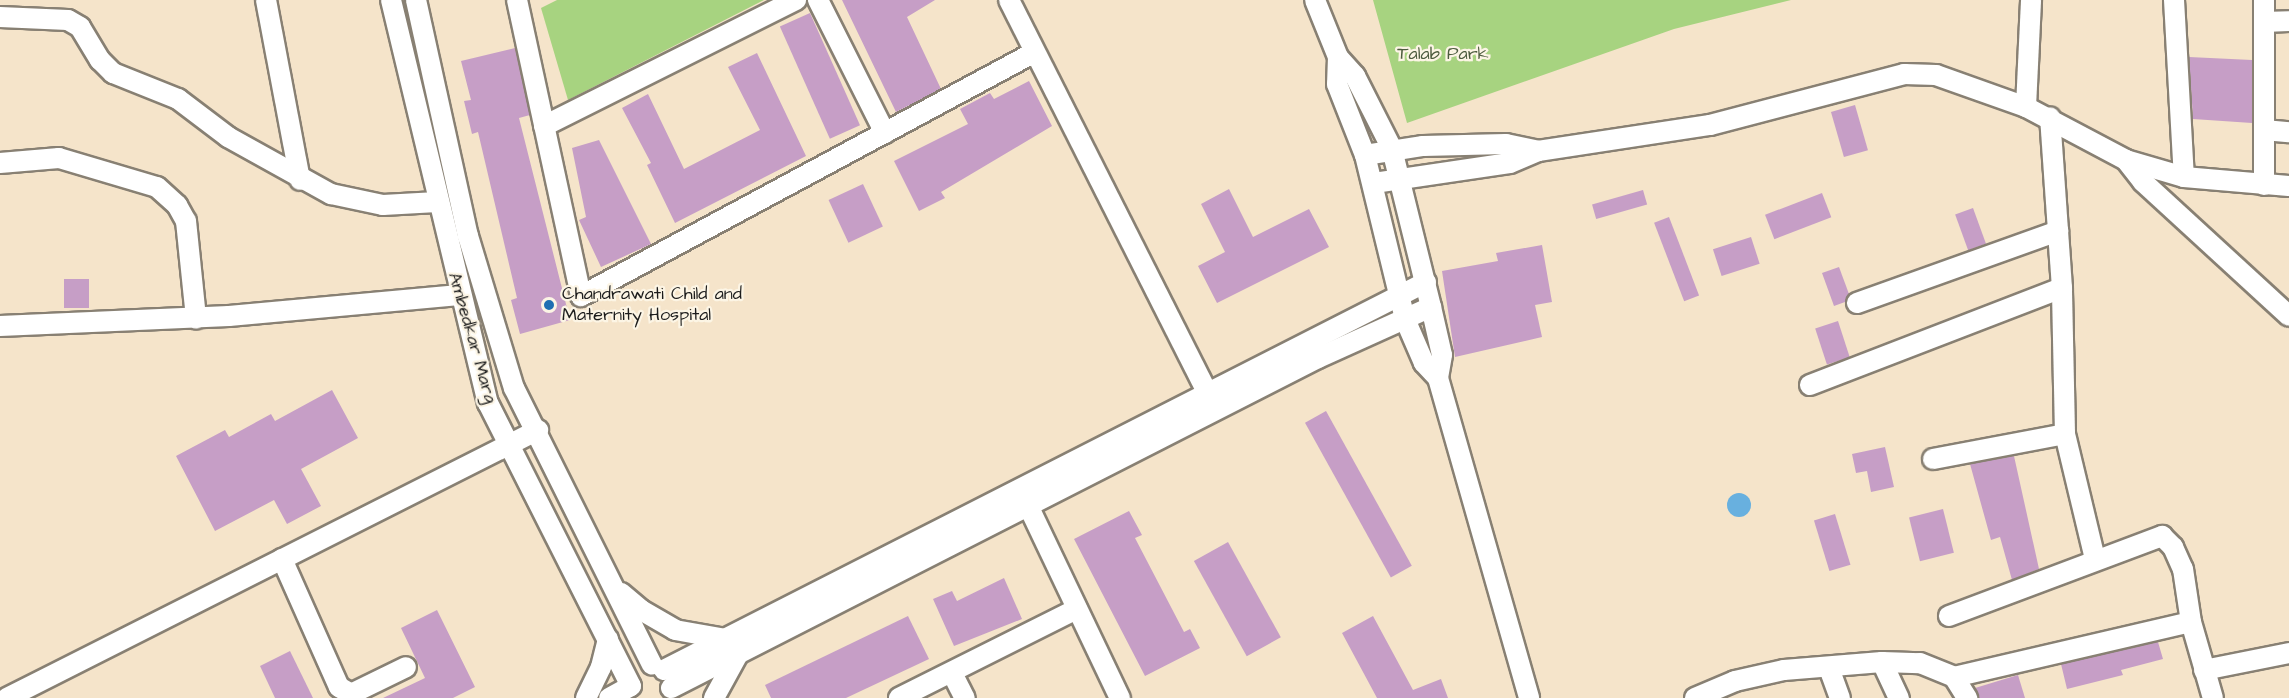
<!DOCTYPE html>
<html>
<head>
<meta charset="utf-8">
<style>
  body { margin:0 }
  #map { position:relative; width:2289px; height:698px; overflow:hidden; background:#f5e4ca; font-family:"Architects Daughter",sans-serif }
  div>[style] { position:absolute }
  [style*='--x'] { left:calc(var(--x)*1px); top:calc(var(--y)*1px); width:calc(var(--w)*1px); rotate:calc(var(--a)*1deg) }
  .green>* { inset:0; background:#a7d380 }
  .water>* { inset:0; background:#68b0df }
  .round { border-radius:50% }
  .building>* { inset:0; background:#c69ec6; transform-origin:0 0 }
  .roads { filter:drop-shadow(2px 0 #888073) drop-shadow(-2px 0 #888073) drop-shadow(0 2px #888073) drop-shadow(0 -2px #888073) }
  .minor>* { height:20px; margin:-10px; padding:0 10px; transform-origin:10px; border-radius:10px; background:#fff }
  .dots>* { width:16px; height:16px; translate:-50% -50%; box-sizing:border-box; border:3px solid #fcf5e5; border-radius:50% }
  span { translate:-50% -50%; white-space:nowrap; text-align:center; line-height:1.15; -webkit-text-stroke:4.5px #fcf5e5; paint-order:stroke }
  .park-label { font-size:18px; color:#4d5c3f }
  .poi-label { font-size:18px; color:#1c1c1c }
  .left { translate:0 -50%; text-align:left }
  .street-label { font-size:18px; color:#1c1c1c }
</style>
</head>
<body>
<div id="map">
  <div class="green">
    <div style="clip-path:polygon(557px 0,764px 0,568px 100px,541px 8px)"></div>
    <div style="clip-path:polygon(1373px 0,1791px 0,1674px 29px,1407px 123px)"></div>
  </div>
  <div class="water">
    <div class="round" style="left:1727px;top:493px;width:24px;height:24px"></div>
  </div>
  <div class="building">
    <div style="clip-path:polygon(842px 0,935px 0,907px 17px,941px 89px,896px 112px)"></div>
    <div style="left:810px;top:13px;width:123px;height:33px;rotate:66deg"></div>
    <div style="clip-path:polygon(515px 48px,530px 115px,519px 118px,570px 320px,520px 334px,511px 300px,517px 298px,478px 132px,472px 134px,464px 101px,471px 100px,461px 61px)"></div>
    <div style="clip-path:polygon(757px 53px,806px 156px,675px 223px,647px 165px,651px 163px,622px 108px,648px 94px,684px 169px,760px 130px,728px 67px)"></div>
    <div style="clip-path:polygon(2189px 57px,2252px 60px,2252px 123px,2193px 119px)"></div>
    <div style="clip-path:polygon(1029px 81px,1052px 126px,941px 192px,945px 198px,919px 211px,894px 161px,968px 124px,960px 109px,990px 93px,994px 99px)"></div>
    <div style="left:1855px;top:105px;width:47px;height:25px;rotate:74deg"></div>
    <div style="clip-path:polygon(599px 140px,651px 244px,601px 267px,579px 220px,586px 217px,572px 148px)"></div>
    <div style="left:863px;top:184px;width:47px;height:38px;rotate:65deg"></div>
    <div style="clip-path:polygon(1229px 189px,1253px 237px,1309px 209px,1329px 247px,1217px 303px,1198px 266px,1225px 252px,1201px 204px)"></div>
    <div style="left:1643px;top:190px;width:15px;height:53px;rotate:74deg"></div>
    <div style="left:1822px;top:193px;width:26px;height:61px;rotate:69deg"></div>
    <div style="left:1973px;top:208px;width:38px;height:19px;rotate:70deg"></div>
    <div style="left:1669px;top:217px;width:84px;height:16px;rotate:69deg"></div>
    <div style="left:1751px;top:237px;width:28px;height:40px;rotate:72deg"></div>
    <div style="clip-path:polygon(1542px 245px,1552px 302px,1535px 305px,1542px 337px,1455px 357px,1442px 271px,1498px 261px,1496px 253px)"></div>
    <div style="clip-path:polygon(1839px 267px,1849px 294px,1845px 302px,1834px 306px,1822px 273px)"></div>
    <div style="left:64px;top:279px;width:25px;height:29px"></div>
    <div style="left:1838px;top:321px;width:38px;height:24px;rotate:72deg"></div>
    <div style="clip-path:polygon(332px 390px,358px 438px,301px 469px,321px 506px,287px 524px,274px 500px,215px 531px,176px 456px,225px 430px,229px 437px,271px 414px,275px 421px)"></div>
    <div style="left:1326px;top:411px;width:177px;height:24px;rotate:61deg"></div>
    <div style="clip-path:polygon(1885px 447px,1894px 487px,1871px 492px,1867px 471px,1856px 473px,1852px 454px)"></div>
    <div style="clip-path:polygon(2014px 456px,2039px 569px,2012px 580px,2000px 537px,1991px 540px,1970px 464px)"></div>
    <div style="left:1943px;top:509px;width:45px;height:35px;rotate:76deg"></div>
    <div style="clip-path:polygon(1129px 511px,1142px 535px,1135px 538px,1184px 632px,1190px 629px,1200px 648px,1145px 676px,1074px 539px)"></div>
    <div style="left:1835px;top:514px;width:53px;height:22px;rotate:73deg"></div>
    <div style="left:1228px;top:542px;width:109px;height:39px;rotate:61deg"></div>
    <div style="clip-path:polygon(1004px 578px,1022px 619px,954px 646px,933px 599px,952px 591px,957px 601px)"></div>
    <div style="clip-path:polygon(437px 610px,475px 687px,453px 698px,383px 698px,425px 678px,401px 628px)"></div>
    <div style="clip-path:polygon(908px 616px,929px 659px,846px 698px,771px 698px,765px 685px)"></div>
    <div style="clip-path:polygon(1373px 616px,1413px 690px,1441px 679px,1448px 698px,1377px 698px,1342px 633px)"></div>
    <div style="clip-path:polygon(2158px 642px,2163px 659px,2121px 670px,2123px 675px,2067px 689px,2061px 664px)"></div>
    <div style="clip-path:polygon(290px 651px,313px 698px,275px 698px,260px 666px)"></div>
    <div style="clip-path:polygon(2018px 675px,2025px 698px,1979px 698px,1975px 688px)"></div>
  </div>
  <div class="roads">
    <div class="minor">
      <div style="--x:266;--y:0;--w:183;--a:79.3"></div>
      <div style="--x:391;--y:0;--w:415;--a:76.5"></div>
      <div style="--x:488;--y:403;--w:317;--a:63.2"></div>
      <div style="--x:631;--y:686;--w:25;--a:151"></div>
      <div style="--x:416;--y:0;--w:242;--a:77.6"></div>
      <div style="--x:468;--y:236;--w:159;--a:73.2"></div>
      <div style="--x:514;--y:388;--w:309;--a:63.5"></div>
      <div style="--x:517;--y:0;--w:303;--a:77.8"></div>
      <div style="--x:581;--y:296;--w:515;--a:-28.26"></div>
      <div style="--x:818;--y:0;--w:149;--a:63.3"></div>
      <div style="--x:1009;--y:0;--w:452;--a:63.2"></div>
      <div style="--x:2174;--y:0;--w:177;--a:86.8"></div>
      <div style="--x:0;--y:17;--w:68;--a:2.5"></div>
      <div style="--x:68;--y:20;--w:14;--a:30"></div>
      <div style="--x:80;--y:27;--w:39;--a:59"></div>
      <div style="--x:100;--y:60;--w:18;--a:45"></div>
      <div style="--x:113;--y:73;--w:70;--a:21.8"></div>
      <div style="--x:178;--y:99;--w:63;--a:37.2"></div>
      <div style="--x:228;--y:137;--w:118;--a:29"></div>
      <div style="--x:331;--y:194;--w:53;--a:11.9"></div>
      <div style="--x:383;--y:205;--w:54;--a:-3.2"></div>
      <div style="--x:2264;--y:22;--w:25;--a:-2"></div>
      <div style="--x:1338;--y:57;--w:27;--a:92"></div>
      <div style="--x:1337;--y:84;--w:76;--a:68.5"></div>
      <div style="--x:2026;--y:107;--w:107;--a:-87.3"></div>
      <div style="--x:544;--y:126;--w:282;--a:-26.6"></div>
      <div style="--x:2264;--y:130;--w:25;--a:5"></div>
      <div style="--x:2126;--y:160;--w:28;--a:52"></div>
      <div style="--x:2143;--y:182;--w:198;--a:42.5"></div>
      <div style="--x:0;--y:163;--w:59;--a:-4.8"></div>
      <div style="--x:59;--y:158;--w:102;--a:16.5"></div>
      <div style="--x:157;--y:187;--w:27;--a:42"></div>
      <div style="--x:177;--y:205;--w:18;--a:61"></div>
      <div style="--x:186;--y:221;--w:98;--a:84.1"></div>
      <div style="--x:1374;--y:183;--w:137;--a:-8.4"></div>
      <div style="--x:1510;--y:163;--w:30;--a:-23"></div>
      <div style="--x:1538;--y:151;--w:174;--a:-8.6"></div>
      <div style="--x:1710;--y:125;--w:201;--a:-14.7"></div>
      <div style="--x:1904;--y:74;--w:32;--a:2"></div>
      <div style="--x:1936;--y:75;--w:96;--a:19.6"></div>
      <div style="--x:2026;--y:107;--w:113;--a:27.9"></div>
      <div style="--x:2126;--y:160;--w:60;--a:16.3"></div>
      <div style="--x:2184;--y:177;--w:105;--a:4.9"></div>
      <div style="--x:2264;--y:185;--w:185;--a:-90"></div>
      <div style="--x:1857;--y:303;--w:214;--a:-19.7"></div>
      <div style="--x:1431;--y:307;--w:49;--a:77.1"></div>
      <div style="--x:1442;--y:355;--w:23;--a:100"></div>
      <div style="--x:1438;--y:378;--w:333;--a:74.1"></div>
      <div style="--x:0;--y:326;--w:229;--a:-2.5"></div>
      <div style="--x:229;--y:316;--w:231;--a:-5.2"></div>
      <div style="--x:1438;--y:378;--w:21;--a:-133"></div>
      <div style="--x:1424;--y:363;--w:48;--a:-113.4"></div>
      <div style="--x:1405;--y:319;--w:169;--a:-103.7"></div>
      <div style="--x:1365;--y:155;--w:59;--a:-8.8"></div>
      <div style="--x:1423;--y:146;--w:83;--a:-1.4"></div>
      <div style="--x:1506;--y:144;--w:33;--a:12"></div>
      <div style="--x:1810;--y:385;--w:270;--a:-21.1"></div>
      <div style="--x:2062;--y:288;--w:171;--a:-94"></div>
      <div style="--x:2065;--y:434;--w:129;--a:76.5"></div>
      <div style="--x:1933;--y:459;--w:134;--a:-10.7"></div>
      <div style="--x:2065;--y:434;--w:146;--a:-91.2"></div>
      <div style="--x:1024;--y:497;--w:223;--a:64.5"></div>
      <div style="--x:282;--y:559;--w:140;--a:66"></div>
      <div style="--x:339;--y:687;--w:14;--a:30"></div>
      <div style="--x:351;--y:694;--w:61;--a:-26.1"></div>
      <div style="--x:621;--y:593;--w:26;--a:40"></div>
      <div style="--x:641;--y:610;--w:39;--a:30"></div>
      <div style="--x:675;--y:630;--w:52;--a:10"></div>
      <div style="--x:1949;--y:616;--w:228;--a:-20.6"></div>
      <div style="--x:2162;--y:536;--w:16;--a:45"></div>
      <div style="--x:2173;--y:547;--w:24;--a:66"></div>
      <div style="--x:2183;--y:569;--w:54;--a:81.4"></div>
      <div style="--x:2191;--y:622;--w:79;--a:73.9"></div>
      <div style="--x:1882;--y:662;--w:40;--a:65"></div>
      <div style="--x:1829;--y:668;--w:32;--a:70"></div>
      <div style="--x:664;--y:670;--w:855;--a:-26.98"></div>
      <div style="--x:2204;--y:670;--w:87;--a:-11.3"></div>
      <div style="--x:952;--y:673;--w:28;--a:63"></div>
      <div style="--x:1954;--y:677;--w:243;--a:-13.1"></div>
      <div style="--x:671;--y:688;--w:726;--a:-27.02"></div>
      <div style="--x:1318;--y:358;--w:124;--a:-24.3"></div>
      <div style="--x:1431;--y:307;--w:163;--a:-103.9"></div>
      <div style="--x:1392;--y:149;--w:82;--a:-116.9"></div>
      <div style="--x:1355;--y:76;--w:25;--a:-132"></div>
      <div style="--x:1338;--y:57;--w:61;--a:-112"></div>
      <div style="--x:7;--y:698;--w:595;--a:-26.78"></div>
      <div style="--x:586;--y:698;--w:34;--a:-64"></div>
      <div style="--x:601;--y:667;--w:29;--a:-76"></div>
      <div style="--x:714;--y:698;--w:48;--a:-61.3"></div>
      <div style="--x:899;--y:698;--w:199;--a:-26.6"></div>
      <div style="--x:1695;--y:698;--w:43;--a:-23"></div>
      <div style="--x:1735;--y:681;--w:50;--a:-12.7"></div>
      <div style="--x:1784;--y:670;--w:98;--a:-4.7"></div>
      <div style="--x:1882;--y:662;--w:38;--a:2"></div>
      <div style="--x:1920;--y:663;--w:37;--a:22"></div>
      <div style="--x:1954;--y:677;--w:25;--a:58"></div>
    </div>
  </div>
  <div class="dots">
    <div style="left:549px;top:305px;background:#1f6fb2"></div>
  </div>
  <div class="park-label">
    <span style="left:1443px;top:54px">Talab Park</span>
  </div>
  <div class="poi-label">
    <span class="left" style="left:562px;top:305px">Chandrawati Child and<br>Maternity Hospital</span>
  </div>
  <div class="street-label">
    <span style="left:472px;top:338px;rotate:74deg">Ambedkar Marg</span>
  </div>
</div>
</body>
</html>
